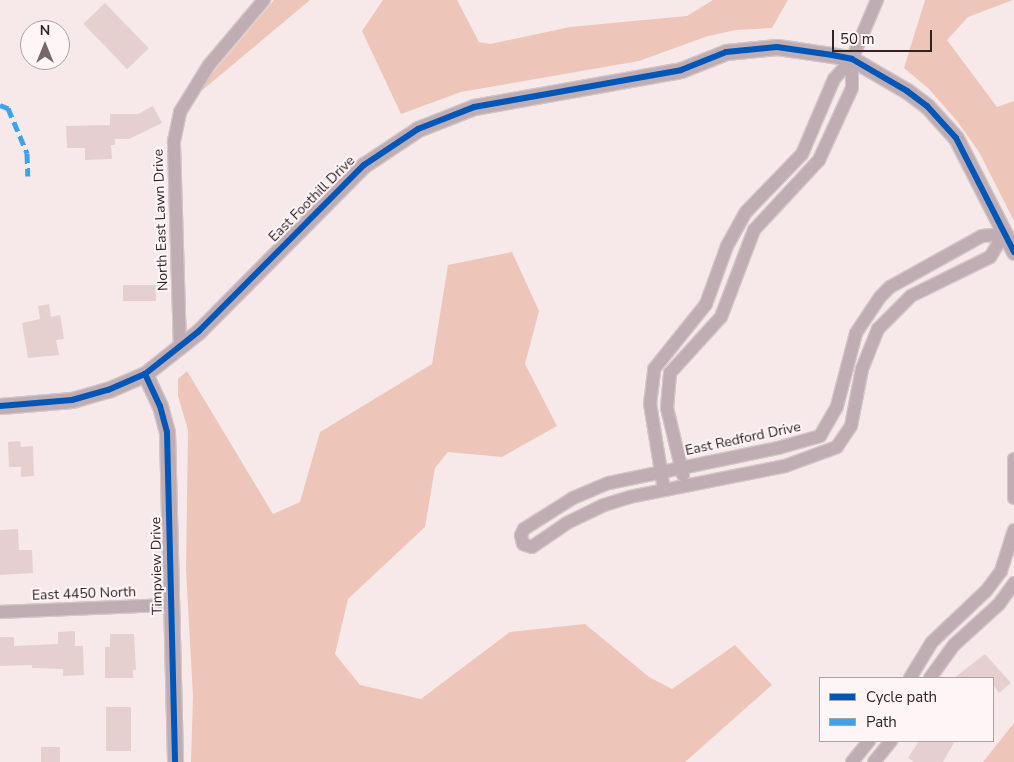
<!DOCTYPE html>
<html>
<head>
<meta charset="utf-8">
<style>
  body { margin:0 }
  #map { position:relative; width:1014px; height:762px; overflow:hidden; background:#f7e9ea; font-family:"Nunito Sans",sans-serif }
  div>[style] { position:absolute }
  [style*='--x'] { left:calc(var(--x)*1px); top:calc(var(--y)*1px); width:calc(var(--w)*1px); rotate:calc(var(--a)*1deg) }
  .green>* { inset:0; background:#edc6b9 }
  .building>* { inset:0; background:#e6d0cf; transform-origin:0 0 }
  .roads { filter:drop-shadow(1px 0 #d3c6c7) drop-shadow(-1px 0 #d3c6c7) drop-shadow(0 1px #d3c6c7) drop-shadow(0 -1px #d3c6c7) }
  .minor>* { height:12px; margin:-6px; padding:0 6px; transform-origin:6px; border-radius:6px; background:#c0adb4 }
  .tertiary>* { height:15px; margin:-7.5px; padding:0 7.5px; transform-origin:7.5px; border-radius:7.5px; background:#c0adb4 }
  .quiet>* { height:5px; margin-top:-2.5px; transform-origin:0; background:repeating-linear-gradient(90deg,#3ea2eb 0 10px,transparent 0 15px) }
  .cycleway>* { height:6px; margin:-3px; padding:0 3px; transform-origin:3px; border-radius:3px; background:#0057b8 }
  span { translate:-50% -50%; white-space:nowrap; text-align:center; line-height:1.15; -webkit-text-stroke:4px #fef5f6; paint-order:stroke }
  .street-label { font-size:14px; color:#312224 }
  .legend { position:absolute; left:819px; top:677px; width:175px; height:65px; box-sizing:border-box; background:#fef5f6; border:1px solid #aca1a2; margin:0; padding:6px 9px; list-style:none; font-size:15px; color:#312224 }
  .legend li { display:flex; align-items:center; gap:10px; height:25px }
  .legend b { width:25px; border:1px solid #aca1a2 }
  .north { position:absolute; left:20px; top:20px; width:50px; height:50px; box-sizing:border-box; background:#fef5f6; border:1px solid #aca1a2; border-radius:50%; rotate:0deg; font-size:14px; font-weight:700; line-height:20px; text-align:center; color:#312224 }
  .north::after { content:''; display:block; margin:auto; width:18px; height:22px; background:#766869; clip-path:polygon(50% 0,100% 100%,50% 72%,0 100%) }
  .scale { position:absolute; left:832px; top:30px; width:100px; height:22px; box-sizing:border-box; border:2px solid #312224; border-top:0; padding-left:6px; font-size:15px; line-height:18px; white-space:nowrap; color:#312224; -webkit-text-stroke:4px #fef5f6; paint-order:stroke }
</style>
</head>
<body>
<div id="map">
  <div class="green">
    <div style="clip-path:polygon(274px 0,310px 0,193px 98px,215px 70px)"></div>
    <div style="clip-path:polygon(383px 0,457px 0,479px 42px,490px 44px,570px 27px,687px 16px,713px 0,788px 0,772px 28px,736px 30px,708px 36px,639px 61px,461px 92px,401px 114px,362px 31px)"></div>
    <div style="clip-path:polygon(925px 0,1013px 0,968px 17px,947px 40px,997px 107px,1014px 101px,1014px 221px,979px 152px,957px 121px,928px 88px,904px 68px)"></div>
    <div style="clip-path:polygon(512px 252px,539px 311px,525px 364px,557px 426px,502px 457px,448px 452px,435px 468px,425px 527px,348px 599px,335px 654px,360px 685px,421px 699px,510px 632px,585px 624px,649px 677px,672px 689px,735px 645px,772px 685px,685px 762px,191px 762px,193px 696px,186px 570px,188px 430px,178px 396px,178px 379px,187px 371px,273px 514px,300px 502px,320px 432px,432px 364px,448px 265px)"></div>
    <div style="clip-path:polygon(1014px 723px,1014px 762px,983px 762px)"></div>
  </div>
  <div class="building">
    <div style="left:105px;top:3px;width:63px;height:30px;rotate:46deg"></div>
    <div style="clip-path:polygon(153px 106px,162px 123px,129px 139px,115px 139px,115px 145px,111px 145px,112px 159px,85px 160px,85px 148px,67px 148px,66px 126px,110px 125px,110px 114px,138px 114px)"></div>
    <div style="left:123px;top:285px;width:33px;height:16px"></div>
    <div style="clip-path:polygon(49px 304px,51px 317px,60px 315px,64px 339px,56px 340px,59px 355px,28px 358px,22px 323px,40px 319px,38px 306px)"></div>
    <div style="clip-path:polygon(20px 441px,21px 447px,33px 446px,34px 476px,21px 477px,21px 467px,9px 467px,8px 442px)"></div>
    <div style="clip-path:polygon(18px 529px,19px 550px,32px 550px,33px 573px,0 575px,0 530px)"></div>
    <div style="clip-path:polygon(75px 631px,75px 646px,83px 646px,84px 675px,63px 676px,63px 669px,32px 668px,32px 665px,0 666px,0 637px,14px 637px,14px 646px,58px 644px,58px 632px)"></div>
    <div style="clip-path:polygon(110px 634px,134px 634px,136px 670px,133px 670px,133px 678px,105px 678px,105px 647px,110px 647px)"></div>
    <div style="clip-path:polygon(985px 654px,1011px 683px,999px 693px,993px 685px,993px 678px,954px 678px)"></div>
    <div style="left:106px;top:707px;width:25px;height:44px"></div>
    <div style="clip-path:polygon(919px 741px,955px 741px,943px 762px,914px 762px,908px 758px)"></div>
    <div style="left:41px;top:747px;width:19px;height:15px"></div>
  </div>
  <div class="roads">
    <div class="minor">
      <div style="--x:1004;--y:234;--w:27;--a:121"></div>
      <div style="--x:990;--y:257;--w:88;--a:153.7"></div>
      <div style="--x:911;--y:296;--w:47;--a:135"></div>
      <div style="--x:878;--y:329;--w:43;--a:111.8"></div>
      <div style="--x:862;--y:369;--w:58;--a:100.9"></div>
      <div style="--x:851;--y:426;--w:25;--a:124"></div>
      <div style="--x:837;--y:447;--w:55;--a:159.9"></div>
      <div style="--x:785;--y:466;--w:158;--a:168.7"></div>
      <div style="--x:630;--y:497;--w:27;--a:163"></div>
      <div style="--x:604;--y:505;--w:41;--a:154.1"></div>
      <div style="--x:567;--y:523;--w:42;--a:145.6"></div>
      <div style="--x:532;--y:547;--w:9;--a:-162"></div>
      <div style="--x:523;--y:544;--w:9;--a:-103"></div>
      <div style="--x:521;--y:535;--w:7;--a:-63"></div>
      <div style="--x:524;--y:529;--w:58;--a:-32.3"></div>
      <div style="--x:573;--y:498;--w:39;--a:-23"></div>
      <div style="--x:609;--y:483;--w:173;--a:-11.7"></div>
      <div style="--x:778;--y:448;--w:44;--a:-15.9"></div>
      <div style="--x:820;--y:436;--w:34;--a:-60"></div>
      <div style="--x:837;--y:406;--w:75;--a:-75.4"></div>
      <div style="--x:856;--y:333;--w:43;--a:-56.3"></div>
      <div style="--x:880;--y:297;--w:14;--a:-45"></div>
      <div style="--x:890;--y:287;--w:105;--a:-29"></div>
      <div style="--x:982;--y:236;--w:22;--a:-5"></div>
      <div style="--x:180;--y:348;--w:207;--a:-91.7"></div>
      <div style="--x:174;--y:141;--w:30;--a:-78"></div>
      <div style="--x:180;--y:112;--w:55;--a:-58.3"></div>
      <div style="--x:209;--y:65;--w:85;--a:-49.8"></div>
      <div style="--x:1014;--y:459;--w:39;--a:90"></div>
      <div style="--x:683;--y:475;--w:69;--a:-103.4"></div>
      <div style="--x:667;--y:408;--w:35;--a:-85"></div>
      <div style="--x:670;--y:373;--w:76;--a:-47.7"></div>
      <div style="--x:721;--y:317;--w:93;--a:-69.2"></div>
      <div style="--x:754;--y:230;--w:96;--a:-47.1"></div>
      <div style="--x:819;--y:160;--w:79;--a:-65.4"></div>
      <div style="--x:852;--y:88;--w:29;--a:-90"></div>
      <div style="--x:664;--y:490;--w:87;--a:-99.2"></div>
      <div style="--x:650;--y:404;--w:35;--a:-83"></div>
      <div style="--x:654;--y:369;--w:83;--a:-51.3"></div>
      <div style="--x:706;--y:304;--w:62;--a:-70.1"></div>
      <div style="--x:727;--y:246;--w:39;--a:-61"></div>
      <div style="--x:746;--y:212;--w:81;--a:-46"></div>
      <div style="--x:802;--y:154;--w:82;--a:-66.9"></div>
      <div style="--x:834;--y:79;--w:27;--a:-48"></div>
      <div style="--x:852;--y:59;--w:64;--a:-67"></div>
      <div style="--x:0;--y:612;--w:170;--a:-2.4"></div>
      <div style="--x:910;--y:678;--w:42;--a:-58.6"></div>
      <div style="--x:932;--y:642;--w:74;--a:-43.4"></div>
      <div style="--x:986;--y:591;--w:25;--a:-53"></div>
      <div style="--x:1001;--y:571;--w:43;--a:-72.4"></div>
      <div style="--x:930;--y:678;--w:41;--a:-54"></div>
      <div style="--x:954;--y:645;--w:61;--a:-42.3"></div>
      <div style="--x:999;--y:604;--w:26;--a:-54"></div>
      <div style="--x:852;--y:762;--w:27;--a:-51"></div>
      <div style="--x:874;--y:762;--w:27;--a:-51"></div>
    </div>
    <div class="tertiary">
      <div style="--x:145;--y:374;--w:35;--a:65"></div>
      <div style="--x:160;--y:406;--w:27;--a:75"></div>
      <div style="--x:167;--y:432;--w:330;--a:88.6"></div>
      <div style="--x:0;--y:406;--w:72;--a:-4.8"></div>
      <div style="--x:72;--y:400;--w:37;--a:-16"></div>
      <div style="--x:108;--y:390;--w:40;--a:-23.4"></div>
      <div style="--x:145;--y:374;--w:69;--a:-38.5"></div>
      <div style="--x:199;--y:331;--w:234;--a:-45.2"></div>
      <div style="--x:364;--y:165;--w:65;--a:-33.7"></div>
      <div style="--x:418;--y:129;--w:60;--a:-21.4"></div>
      <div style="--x:474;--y:107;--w:210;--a:-10.1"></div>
      <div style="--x:681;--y:70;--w:48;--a:-21.8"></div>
      <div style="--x:726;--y:52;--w:51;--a:-5.6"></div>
      <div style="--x:777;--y:47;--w:56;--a:8.3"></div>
      <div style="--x:832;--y:55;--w:20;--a:11"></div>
      <div style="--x:852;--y:59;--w:64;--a:30.2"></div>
      <div style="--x:907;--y:91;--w:25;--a:37"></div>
      <div style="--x:927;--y:106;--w:43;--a:47.8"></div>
      <div style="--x:956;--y:138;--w:128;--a:63"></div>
    </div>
  </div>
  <div class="quiet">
    <div style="--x:0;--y:105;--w:9;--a:21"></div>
    <div style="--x:8;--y:108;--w:49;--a:67.1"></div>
    <div style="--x:27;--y:153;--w:23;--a:88"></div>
  </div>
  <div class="cycleway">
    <div style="--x:145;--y:374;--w:35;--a:65"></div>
    <div style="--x:160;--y:406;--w:27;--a:75"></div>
    <div style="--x:167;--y:432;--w:330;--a:88.6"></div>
    <div style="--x:0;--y:406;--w:72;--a:-4.8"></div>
    <div style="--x:72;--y:400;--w:37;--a:-16"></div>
    <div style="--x:108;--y:390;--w:40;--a:-23.4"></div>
    <div style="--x:145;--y:374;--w:69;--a:-38.5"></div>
    <div style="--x:199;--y:331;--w:234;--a:-45.2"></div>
    <div style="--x:364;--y:165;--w:65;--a:-33.7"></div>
    <div style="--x:418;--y:129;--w:60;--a:-21.4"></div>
    <div style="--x:474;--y:107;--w:210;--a:-10.1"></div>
    <div style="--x:681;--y:70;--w:48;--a:-21.8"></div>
    <div style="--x:726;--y:52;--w:51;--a:-5.6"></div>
    <div style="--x:777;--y:47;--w:56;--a:8.3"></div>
    <div style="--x:832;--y:55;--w:20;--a:11"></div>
    <div style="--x:852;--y:59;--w:64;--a:30.2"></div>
    <div style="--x:907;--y:91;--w:25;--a:37"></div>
    <div style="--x:927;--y:106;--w:43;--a:47.8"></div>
    <div style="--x:956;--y:138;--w:128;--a:63"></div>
  </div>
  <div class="street-label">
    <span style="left:312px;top:199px;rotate:-45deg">East Foothill Drive</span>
    <span style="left:161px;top:220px;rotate:-92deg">North East Lawn Drive</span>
    <span style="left:743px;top:439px;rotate:-12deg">East Redford Drive</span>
    <span style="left:157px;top:566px;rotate:-91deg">Timpview Drive</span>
    <span style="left:84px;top:594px;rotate:-2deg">East 4450 North</span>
  </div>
  <ul class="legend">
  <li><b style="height:6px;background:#0057b8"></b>Cycle path</li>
  <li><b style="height:6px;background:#3ea2eb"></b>Path</li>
  </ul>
  <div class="north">N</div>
  <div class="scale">50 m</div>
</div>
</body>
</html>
